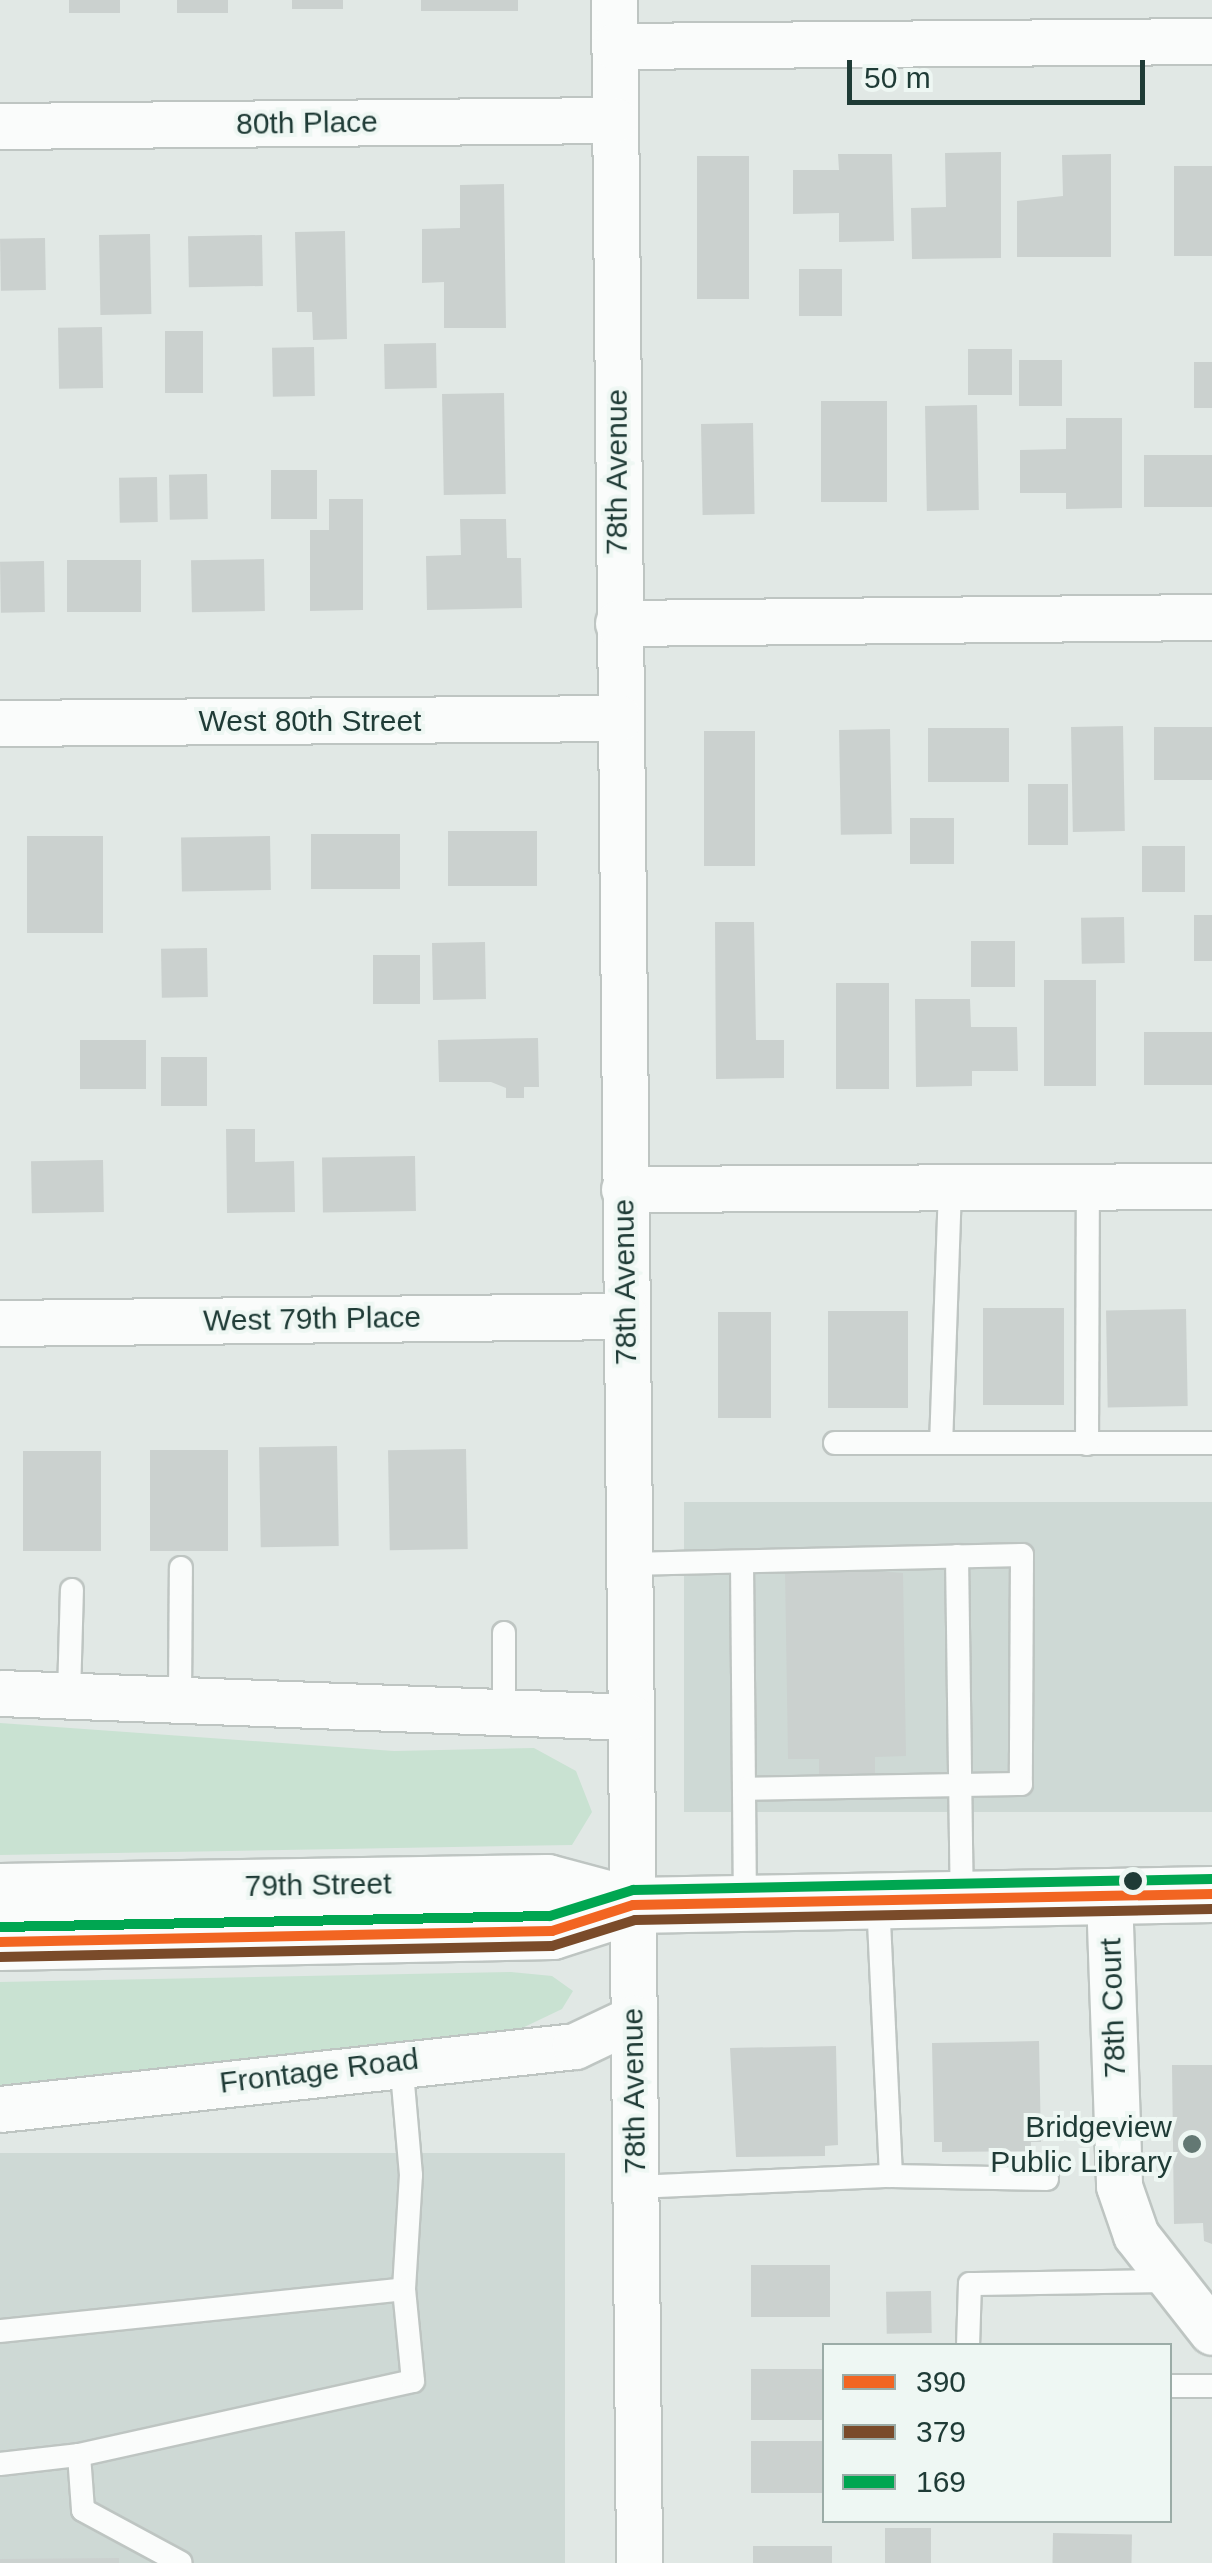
<!DOCTYPE html>
<html>
<head>
<meta charset="utf-8">
<style>
  body { margin:0 }
  #map { position:relative; width:1212px; height:2563px; overflow:hidden; background:#e1e8e5; font-family:Helvetica,sans-serif }
  div>[style] { position:absolute }
  [style*='--x'] { left:calc(var(--x)*1px); top:calc(var(--y)*1px); width:calc(var(--w)*1px); rotate:calc(var(--a)*1deg) }
  .built>* { inset:0; background:#ced9d5; transform-origin:0 0 }
  .green>* { inset:0; background:#c9e2d2 }
  .building>* { inset:0; background:#cbd1cf; transform-origin:0 0 }
  .roads { filter:drop-shadow(2px 0 #bec5c2) drop-shadow(-2px 0 #bec5c2) drop-shadow(0 2px #bec5c2) drop-shadow(0 -2px #bec5c2) }
  .lane>* { height:22px; margin:-11px; padding:0 11px; transform-origin:11px; border-radius:11px; background:#fafcfb }
  .street>* { height:45px; margin:-22.5px; padding:0 22.5px; transform-origin:22.5px; border-radius:22.5px; background:#fafcfb }
  .secondary>* { height:55px; margin:-27.5px; padding:0 27.5px; transform-origin:27.5px; border-radius:27.5px; background:#fafcfb }
  .bus-1>* { height:10px; margin:-5px; padding:0 5px; transform-origin:5px; border-radius:5px; background:#f26522 }
  .bus-2>* { height:10px; margin:-5px; padding:0 5px; transform-origin:5px; border-radius:5px; background:#7a4b2a }
  .bus-3>* { height:10px; margin:-5px; padding:0 5px; transform-origin:5px; border-radius:5px; background:#00a651 }
  .dots>* { width:28px; height:28px; translate:-50% -50%; box-sizing:border-box; border:5px solid #eef7f3; border-radius:50% }
  span { translate:-50% -50%; white-space:nowrap; text-align:center; line-height:1.15; -webkit-text-stroke:8px #eef7f3; paint-order:stroke }
  .street-label { font-size:30px; color:#1f3b36 }
  .poi-label { font-size:30px; color:#1f3b36 }
  .right { translate:-100% -50%; text-align:right }
  .legend { position:absolute; left:822px; top:2343px; width:350px; height:180px; box-sizing:border-box; background:#eef7f3; border:2px solid #9baca7; margin:0; padding:12px 18px; list-style:none; font-size:30px; color:#1f3b36 }
  .legend li { display:flex; align-items:center; gap:20px; height:50px }
  .legend b { width:50px; border:2px solid #9baca7 }
  .scale { position:absolute; left:847px; top:60px; width:298px; height:45px; box-sizing:border-box; border:5px solid #1f3b36; border-top:0; padding-left:12px; font-size:30px; line-height:35px; white-space:nowrap; color:#1f3b36; -webkit-text-stroke:8px #eef7f3; paint-order:stroke }
</style>
</head>
<body>
<div id="map">
  <div class="built">
    <div style="left:1212px;top:1502px;width:310px;height:528px;rotate:90deg"></div>
    <div style="left:565px;top:2153px;width:410px;height:567px;rotate:90deg"></div>
  </div>
  <div class="green">
    <div style="clip-path:polygon(0 1723px,394px 1751px,534px 1748px,576px 1771px,592px 1812px,572px 1845px,0 1855px)"></div>
    <div style="clip-path:polygon(511px 1972px,552px 1976px,573px 1991px,562px 2009px,516px 2031px,0 2091px,0 1982px)"></div>
  </div>
  <div class="building">
    <div style="left:69px;top:0;width:51px;height:13px"></div>
    <div style="left:177px;top:0;width:51px;height:13px"></div>
    <div style="left:292px;top:0;width:51px;height:9px"></div>
    <div style="left:421px;top:0;width:97px;height:11px"></div>
    <div style="clip-path:polygon(1001px 152px,1001px 258px,912px 259px,911px 208px,946px 207px,945px 153px)"></div>
    <div style="clip-path:polygon(838px 154px,892px 154px,894px 241px,839px 242px,839px 213px,793px 214px,793px 170px,839px 170px)"></div>
    <div style="clip-path:polygon(1111px 154px,1111px 257px,1017px 257px,1017px 201px,1063px 196px,1062px 155px)"></div>
    <div style="left:749px;top:156px;width:143px;height:52px;rotate:90deg"></div>
    <div style="left:1212px;top:166px;width:90px;height:38px;rotate:90deg"></div>
    <div style="clip-path:polygon(504px 184px,506px 328px,444px 328px,444px 282px,422px 283px,422px 229px,460px 228px,460px 185px)"></div>
    <div style="clip-path:polygon(345px 231px,347px 339px,313px 340px,312px 312px,297px 312px,295px 232px)"></div>
    <div style="left:150px;top:234px;width:80px;height:51px;rotate:89deg"></div>
    <div style="left:262px;top:235px;width:51px;height:74px;rotate:89deg"></div>
    <div style="left:45px;top:238px;width:52px;height:45px;rotate:89deg"></div>
    <div style="left:842px;top:269px;width:47px;height:43px;rotate:90deg"></div>
    <div style="left:102px;top:327px;width:61px;height:44px;rotate:89deg"></div>
    <div style="left:165px;top:331px;width:38px;height:62px"></div>
    <div style="left:436px;top:343px;width:45px;height:52px;rotate:89deg"></div>
    <div style="left:314px;top:347px;width:49px;height:42px;rotate:89deg"></div>
    <div style="left:968px;top:349px;width:44px;height:46px"></div>
    <div style="left:1019px;top:360px;width:43px;height:46px"></div>
    <div style="left:1212px;top:362px;width:46px;height:18px;rotate:90deg"></div>
    <div style="left:504px;top:393px;width:101px;height:62px;rotate:89deg"></div>
    <div style="left:821px;top:401px;width:66px;height:101px"></div>
    <div style="left:977px;top:405px;width:105px;height:52px;rotate:89deg"></div>
    <div style="clip-path:polygon(1066px 418px,1122px 418px,1122px 508px,1066px 509px,1066px 493px,1020px 493px,1020px 450px,1066px 449px)"></div>
    <div style="left:753px;top:423px;width:91px;height:52px;rotate:89deg"></div>
    <div style="left:1212px;top:455px;width:52px;height:68px;rotate:90deg"></div>
    <div style="left:271px;top:470px;width:46px;height:49px"></div>
    <div style="left:207px;top:474px;width:45px;height:38px;rotate:89deg"></div>
    <div style="left:157px;top:477px;width:45px;height:38px;rotate:89deg"></div>
    <div style="clip-path:polygon(329px 499px,363px 499px,363px 610px,310px 611px,310px 530px,329px 530px)"></div>
    <div style="clip-path:polygon(460px 519px,506px 519px,507px 558px,521px 558px,522px 608px,427px 610px,426px 556px,461px 555px)"></div>
    <div style="left:264px;top:559px;width:52px;height:73px;rotate:89deg"></div>
    <div style="left:67px;top:560px;width:74px;height:52px"></div>
    <div style="left:44px;top:561px;width:51px;height:44px;rotate:89deg"></div>
    <div style="left:1123px;top:726px;width:105px;height:52px;rotate:89deg"></div>
    <div style="left:1154px;top:727px;width:58px;height:53px"></div>
    <div style="left:1009px;top:728px;width:54px;height:81px;rotate:90deg"></div>
    <div style="left:890px;top:729px;width:105px;height:51px;rotate:89deg"></div>
    <div style="left:704px;top:731px;width:51px;height:135px"></div>
    <div style="left:1028px;top:784px;width:40px;height:61px"></div>
    <div style="left:910px;top:818px;width:44px;height:46px"></div>
    <div style="left:448px;top:831px;width:89px;height:55px"></div>
    <div style="left:311px;top:834px;width:89px;height:55px"></div>
    <div style="left:27px;top:836px;width:76px;height:97px"></div>
    <div style="left:270px;top:836px;width:54px;height:89px;rotate:89deg"></div>
    <div style="left:1142px;top:846px;width:43px;height:46px"></div>
    <div style="left:1212px;top:915px;width:46px;height:18px;rotate:90deg"></div>
    <div style="left:1124px;top:917px;width:46px;height:43px;rotate:89deg"></div>
    <div style="clip-path:polygon(715px 922px,754px 922px,756px 1040px,784px 1040px,784px 1078px,716px 1079px)"></div>
    <div style="left:971px;top:941px;width:44px;height:46px"></div>
    <div style="left:485px;top:942px;width:57px;height:53px;rotate:89deg"></div>
    <div style="left:207px;top:948px;width:49px;height:46px;rotate:89deg"></div>
    <div style="left:420px;top:955px;width:49px;height:47px;rotate:90deg"></div>
    <div style="left:1044px;top:980px;width:52px;height:106px"></div>
    <div style="left:836px;top:983px;width:53px;height:106px"></div>
    <div style="clip-path:polygon(915px 999px,970px 999px,971px 1027px,1017px 1027px,1018px 1071px,972px 1071px,972px 1086px,916px 1087px)"></div>
    <div style="left:1144px;top:1032px;width:68px;height:53px"></div>
    <div style="clip-path:polygon(538px 1038px,539px 1087px,524px 1087px,524px 1098px,506px 1098px,506px 1088px,491px 1082px,439px 1082px,438px 1040px)"></div>
    <div style="left:146px;top:1040px;width:49px;height:66px;rotate:90deg"></div>
    <div style="left:207px;top:1057px;width:49px;height:46px;rotate:90deg"></div>
    <div style="clip-path:polygon(226px 1129px,255px 1129px,255px 1162px,294px 1161px,295px 1212px,227px 1213px)"></div>
    <div style="left:415px;top:1156px;width:55px;height:93px;rotate:89deg"></div>
    <div style="left:103px;top:1160px;width:52px;height:72px;rotate:89deg"></div>
    <div style="left:983px;top:1308px;width:81px;height:97px"></div>
    <div style="left:1186px;top:1309px;width:97px;height:80px;rotate:89deg"></div>
    <div style="left:828px;top:1311px;width:80px;height:97px"></div>
    <div style="left:718px;top:1312px;width:53px;height:106px"></div>
    <div style="left:337px;top:1446px;width:100px;height:78px;rotate:89deg"></div>
    <div style="left:466px;top:1449px;width:100px;height:78px;rotate:89deg"></div>
    <div style="left:150px;top:1450px;width:78px;height:101px"></div>
    <div style="left:23px;top:1451px;width:78px;height:100px"></div>
    <div style="clip-path:polygon(844px 1569px,903px 1573px,906px 1756px,875px 1757px,875px 1774px,819px 1775px,819px 1759px,788px 1759px,785px 1570px)"></div>
    <div style="clip-path:polygon(1039px 2041px,1041px 2142px,1031px 2142px,1031px 2151px,942px 2152px,942px 2142px,934px 2142px,932px 2043px)"></div>
    <div style="clip-path:polygon(836px 2046px,838px 2145px,825px 2146px,825px 2156px,736px 2157px,730px 2048px)"></div>
    <div style="clip-path:polygon(1172px 2065px,1212px 2065px,1212px 2244px,1204px 2241px,1203px 2223px,1174px 2224px)"></div>
    <div style="left:751px;top:2265px;width:79px;height:52px"></div>
    <div style="left:931px;top:2291px;width:42px;height:45px;rotate:89deg"></div>
    <div style="left:751px;top:2369px;width:73px;height:51px"></div>
    <div style="left:824px;top:2441px;width:52px;height:73px;rotate:90deg"></div>
    <div style="left:885px;top:2528px;width:46px;height:35px"></div>
    <div style="left:1053px;top:2533px;width:79px;height:30px;rotate:1deg"></div>
    <div style="left:832px;top:2546px;width:17px;height:79px;rotate:90deg"></div>
    <div style="clip-path:polygon(119px 2558px,119px 2563px,0 2563px,0 2559px)"></div>
  </div>
  <div class="roads">
    <div class="lane">
      <div style="--x:950;--y:1188;--w:255;--a:92"></div>
      <div style="--x:941;--y:1443;--w:271;--a:0"></div>
      <div style="--x:835;--y:1443;--w:106;--a:0"></div>
      <div style="--x:1087;--y:1444;--w:257;--a:-89.8"></div>
      <div style="--x:957;--y:1556;--w:343;--a:89.2"></div>
      <div style="--x:742;--y:1562;--w:341;--a:89.5"></div>
      <div style="--x:628;--y:1564;--w:394;--a:-1.3"></div>
      <div style="--x:1022;--y:1555;--w:229;--a:90.3"></div>
      <div style="--x:1021;--y:1784;--w:275;--a:179"></div>
      <div style="--x:504;--y:1633;--w:75;--a:90"></div>
      <div style="--x:69;--y:1695;--w:105;--a:-88.4"></div>
      <div style="--x:180;--y:1698;--w:130;--a:-89.6"></div>
      <div style="--x:891;--y:2176;--w:156;--a:1.1"></div>
      <div style="--x:635;--y:2187;--w:256;--a:-2.5"></div>
      <div style="--x:891;--y:2176;--w:275;--a:-92.7"></div>
      <div style="--x:0;--y:2331;--w:406;--a:-5.9"></div>
      <div style="--x:404;--y:2289;--w:114;--a:-86.5"></div>
      <div style="--x:411;--y:2175;--w:114;--a:-95"></div>
      <div style="--x:968;--y:2346;--w:62;--a:-88.2"></div>
      <div style="--x:970;--y:2284;--w:201;--a:-0.9"></div>
      <div style="--x:1170;--y:2386;--w:42;--a:0"></div>
      <div style="--x:79;--y:2455;--w:342;--a:-12.5"></div>
      <div style="--x:413;--y:2381;--w:92;--a:-95.6"></div>
      <div style="--x:0;--y:2464;--w:80;--a:-6.5"></div>
      <div style="--x:79;--y:2455;--w:55;--a:85.8"></div>
      <div style="--x:83;--y:2510;--w:111;--a:28.4"></div>
    </div>
    <div class="street">
      <div style="--x:614;--y:0;--w:2563;--a:89.44"></div>
      <div style="--x:614;--y:46;--w:598;--a:-0.48"></div>
      <div style="--x:0;--y:126;--w:614;--a:-0.56"></div>
      <div style="--x:618;--y:623;--w:594;--a:-0.58"></div>
      <div style="--x:0;--y:723;--w:619;--a:-0.46"></div>
      <div style="--x:624;--y:1189;--w:588;--a:-0.29"></div>
      <div style="--x:0;--y:1323;--w:625;--a:-0.64"></div>
      <div style="--x:0;--y:1693;--w:630;--a:2.18"></div>
      <div style="--x:1109;--y:1896;--w:290;--a:88"></div>
      <div style="--x:1119;--y:2186;--w:52;--a:70.9"></div>
      <div style="--x:1136;--y:2235;--w:123;--a:51.9"></div>
      <div style="--x:0;--y:2109;--w:578;--a:-6.25"></div>
      <div style="--x:575;--y:2046;--w:65;--a:-25.4"></div>
    </div>
    <div class="secondary">
      <div style="--x:0;--y:1891;--w:547;--a:-0.94"></div>
      <div style="--x:547;--y:1882;--w:89;--a:15"></div>
      <div style="--x:633;--y:1905;--w:579;--a:-1.09"></div>
      <div style="--x:0;--y:1942;--w:552;--a:-1.14"></div>
      <div style="--x:552;--y:1931;--w:85;--a:-17.8"></div>
    </div>
  </div>
  <div class="bus-1">
    <div style="--x:0;--y:1942;--w:552;--a:-1.14"></div>
    <div style="--x:552;--y:1931;--w:85;--a:-17.8"></div>
    <div style="--x:633;--y:1905;--w:579;--a:-1.09"></div>
  </div>
  <div class="bus-2">
    <div style="--x:0;--y:1957;--w:552;--a:-1.14"></div>
    <div style="--x:552;--y:1946;--w:87;--a:-17.4"></div>
    <div style="--x:635;--y:1920;--w:577;--a:-1.09"></div>
  </div>
  <div class="bus-3">
    <div style="--x:0;--y:1927;--w:550;--a:-1.15"></div>
    <div style="--x:550;--y:1916;--w:87;--a:-17.4"></div>
    <div style="--x:633;--y:1890;--w:579;--a:-1.09"></div>
  </div>
  <div class="dots">
    <div style="left:1133px;top:1881px;background:#1f3b36"></div>
    <div style="left:1192px;top:2144px;background:#637873"></div>
  </div>
  <div class="street-label">
    <span style="left:307px;top:123px;rotate:-1deg">80th Place</span>
    <span style="left:617px;top:472px;rotate:-90deg">78th Avenue</span>
    <span style="left:310px;top:721px">West 80th Street</span>
    <span style="left:625px;top:1282px;rotate:-91deg">78th Avenue</span>
    <span style="left:312px;top:1319px;rotate:-1deg">West 79th Place</span>
    <span style="left:318px;top:1885px;rotate:-1deg">79th Street</span>
    <span style="left:1113px;top:2008px;rotate:-92deg">78th Court</span>
    <span style="left:319px;top:2071px;rotate:-7deg">Frontage Road</span>
    <span style="left:634px;top:2091px;rotate:-91deg">78th Avenue</span>
  </div>
  <div class="poi-label">
    <span class="right" style="left:1172px;top:2144px">Bridgeview<br>Public Library</span>
  </div>
  <ul class="legend">
  <li><b style="height:12px;background:#f26522"></b>390</li>
  <li><b style="height:12px;background:#7a4b2a"></b>379</li>
  <li><b style="height:12px;background:#00a651"></b>169</li>
  </ul>
  <div class="scale">50 m</div>
</div>
</body>
</html>
